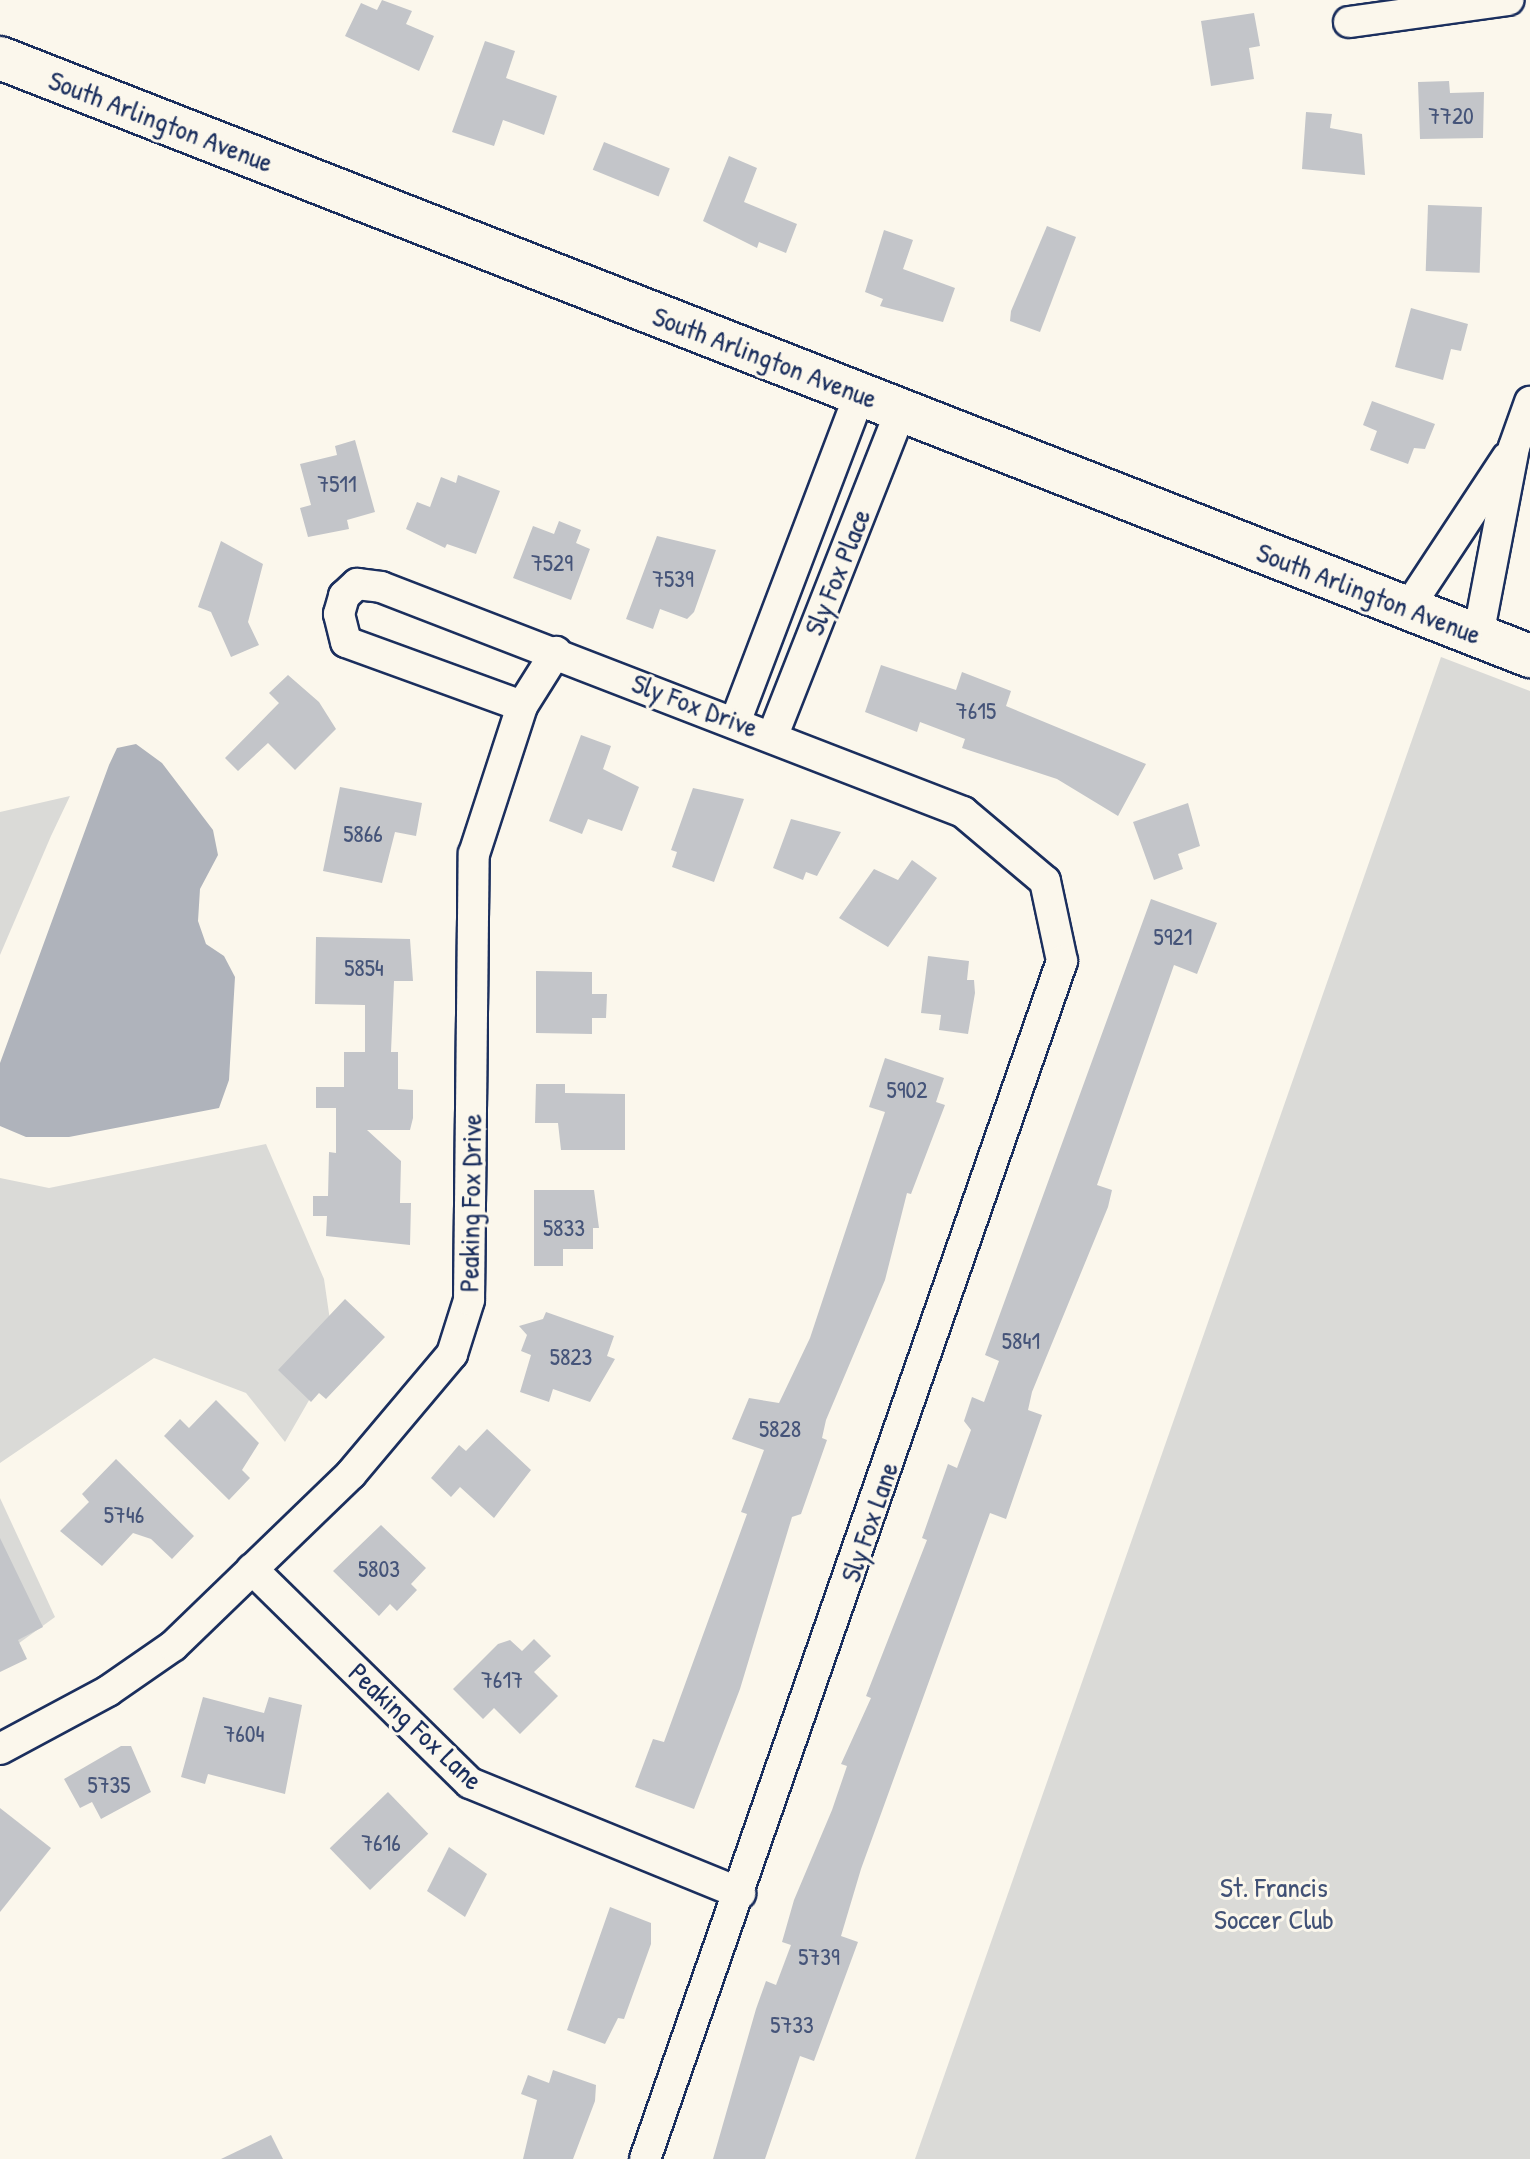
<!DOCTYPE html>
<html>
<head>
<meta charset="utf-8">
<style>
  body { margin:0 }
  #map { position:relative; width:1530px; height:2159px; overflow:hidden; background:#fbf7ec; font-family:"Patrick Hand",sans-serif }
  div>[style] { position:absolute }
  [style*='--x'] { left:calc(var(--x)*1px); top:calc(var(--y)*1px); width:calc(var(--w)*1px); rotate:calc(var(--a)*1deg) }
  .green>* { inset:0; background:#dadad7 }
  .water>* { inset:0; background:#afb3bb }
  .building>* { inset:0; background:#c3c5c9; transform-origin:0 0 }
  .roads { filter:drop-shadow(2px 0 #1b2f5e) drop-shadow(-2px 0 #1b2f5e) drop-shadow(0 2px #1b2f5e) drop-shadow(0 -2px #1b2f5e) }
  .street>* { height:30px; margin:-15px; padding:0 15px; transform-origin:15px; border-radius:15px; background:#fbf7ec }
  .secondary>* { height:42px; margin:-21px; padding:0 21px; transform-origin:21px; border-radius:21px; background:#fbf7ec }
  span { translate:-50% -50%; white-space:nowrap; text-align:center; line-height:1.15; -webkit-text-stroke:6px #fbf7ec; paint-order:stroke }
  .number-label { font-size:24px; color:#455479 }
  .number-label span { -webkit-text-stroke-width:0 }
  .street-label { font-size:28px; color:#1b2f5e }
  .park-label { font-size:28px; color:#415176 }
</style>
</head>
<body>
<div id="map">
  <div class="green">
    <div style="clip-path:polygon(1441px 657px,1530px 691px,1530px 2159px,915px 2159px)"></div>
    <div style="clip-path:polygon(70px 796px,51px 836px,0 955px,0 812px)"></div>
    <div style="clip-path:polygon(266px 1144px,324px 1279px,335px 1355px,285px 1442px,246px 1393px,154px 1358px,0 1463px,0 1178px,49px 1188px)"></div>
    <div style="clip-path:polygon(0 1498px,55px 1617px,0 1657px)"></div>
  </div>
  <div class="water">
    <div style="clip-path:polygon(136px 744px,162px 763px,213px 830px,218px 855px,200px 889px,198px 921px,206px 944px,224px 956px,235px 977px,229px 1080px,219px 1108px,69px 1137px,26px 1137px,0 1126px,0 1063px,109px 765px,117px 748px)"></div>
  </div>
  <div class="building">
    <div style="clip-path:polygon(382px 0,412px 11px,406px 24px,434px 36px,419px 71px,345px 36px,361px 3px,377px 10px)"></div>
    <div style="clip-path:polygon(1254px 13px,1260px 46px,1249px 48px,1254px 79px,1211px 86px,1201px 21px)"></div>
    <div style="clip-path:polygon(485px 41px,515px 51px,506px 78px,557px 96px,544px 135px,503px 120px,494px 146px,452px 132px)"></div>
    <div style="clip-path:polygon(1449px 81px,1450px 93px,1484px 92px,1483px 138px,1420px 139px,1418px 82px)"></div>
    <div style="clip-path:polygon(1306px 112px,1332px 114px,1330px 128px,1362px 134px,1365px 175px,1302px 169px)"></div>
    <div style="left:604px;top:142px;width:71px;height:30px;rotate:22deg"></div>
    <div style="clip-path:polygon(729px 156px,757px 168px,744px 202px,797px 224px,786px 253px,759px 242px,757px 248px,703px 221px)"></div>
    <div style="left:1428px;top:205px;width:54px;height:66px;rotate:2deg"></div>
    <div style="clip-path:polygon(1047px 226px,1076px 237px,1040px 332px,1010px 321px,1011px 311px)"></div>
    <div style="clip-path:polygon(884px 230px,913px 240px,903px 269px,955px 288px,943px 322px,880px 306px,883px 299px,865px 292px)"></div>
    <div style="clip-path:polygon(1411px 308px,1468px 324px,1461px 351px,1451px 349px,1443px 380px,1395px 367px)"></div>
    <div style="clip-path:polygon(1372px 401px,1435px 424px,1425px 449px,1414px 448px,1408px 464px,1370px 450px,1377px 431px,1363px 425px)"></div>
    <div style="clip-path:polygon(355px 440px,375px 512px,347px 520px,349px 529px,308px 537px,300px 508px,311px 505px,300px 464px,337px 455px,335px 446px)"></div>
    <div style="clip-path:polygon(458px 475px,500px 491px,476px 554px,447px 544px,445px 548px,406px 529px,417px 502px,430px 507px,441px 477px,456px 483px)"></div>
    <div style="clip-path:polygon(559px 521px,581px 530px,576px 543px,590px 549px,571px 600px,513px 578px,533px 526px,554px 534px)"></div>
    <div style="clip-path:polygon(657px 536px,716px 550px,694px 612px,687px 619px,660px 609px,653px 629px,626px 619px)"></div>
    <div style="clip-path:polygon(221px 541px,263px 564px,248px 622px,259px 645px,231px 657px,211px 612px,198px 607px)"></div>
    <div style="clip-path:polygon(881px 665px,956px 690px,962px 672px,1011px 691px,1006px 706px,1146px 764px,1118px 816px,1057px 779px,962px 748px,965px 739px,920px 722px,917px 732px,865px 712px)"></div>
    <div style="clip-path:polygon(288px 675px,319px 702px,336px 729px,295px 770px,268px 743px,238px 771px,225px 758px,279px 703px,269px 693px)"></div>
    <div style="clip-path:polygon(581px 735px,611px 746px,603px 769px,639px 787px,622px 831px,588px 819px,582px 834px,549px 821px)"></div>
    <div style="clip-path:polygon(340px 787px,422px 803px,416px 836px,395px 832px,382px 883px,323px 871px)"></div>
    <div style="clip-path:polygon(693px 788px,744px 799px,714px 882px,672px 867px,677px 852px,671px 850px)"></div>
    <div style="clip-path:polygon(1188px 803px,1200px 846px,1178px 854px,1183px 869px,1154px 880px,1133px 822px)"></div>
    <div style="clip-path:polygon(791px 819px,841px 832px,817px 876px,806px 872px,803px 880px,773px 868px)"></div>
    <div style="clip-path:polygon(912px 860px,937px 878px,888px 947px,839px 918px,874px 869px,898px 880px)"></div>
    <div style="clip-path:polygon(1151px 899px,1217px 923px,1197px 974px,1174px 965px,1097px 1185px,1112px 1190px,1108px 1207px,1032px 1392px,1028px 1410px,1042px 1415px,1006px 1519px,990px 1513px,861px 1869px,841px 1936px,858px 1942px,814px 2061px,800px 2056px,765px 2159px,713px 2159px,756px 2009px,766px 1981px,776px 1985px,791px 1945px,782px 1942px,794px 1900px,832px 1810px,847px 1766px,841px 1764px,871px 1698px,866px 1696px,927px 1540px,922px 1538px,948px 1464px,957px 1468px,971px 1430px,964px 1421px,972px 1397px,984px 1402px,999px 1361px,985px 1355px)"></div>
    <div style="clip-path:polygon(316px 937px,410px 939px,413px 981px,394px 981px,391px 1052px,398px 1052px,398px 1089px,413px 1090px,413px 1118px,410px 1130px,367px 1130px,401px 1161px,400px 1203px,411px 1203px,410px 1245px,326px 1236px,327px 1216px,313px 1216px,313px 1196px,328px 1196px,329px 1152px,336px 1153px,336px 1108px,316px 1108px,316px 1087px,344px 1087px,344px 1052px,365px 1052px,365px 1005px,315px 1004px)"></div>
    <div style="clip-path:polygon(928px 956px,969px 961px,967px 980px,974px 980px,975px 993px,968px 1034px,939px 1030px,941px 1015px,921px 1013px)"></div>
    <div style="clip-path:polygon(536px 971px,592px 972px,592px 994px,607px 994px,606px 1018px,592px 1018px,592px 1034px,536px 1033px)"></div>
    <div style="clip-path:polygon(885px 1058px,944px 1078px,936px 1102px,945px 1105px,911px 1194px,907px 1193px,885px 1280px,826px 1420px,822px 1438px,827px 1440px,801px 1514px,792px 1517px,740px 1689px,694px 1809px,635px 1787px,653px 1739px,664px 1742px,747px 1514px,741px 1512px,764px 1450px,732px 1439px,749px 1398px,779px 1403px,810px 1338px,885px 1112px,869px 1107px)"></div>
    <div style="clip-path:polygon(536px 1084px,565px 1084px,565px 1093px,625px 1094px,625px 1150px,561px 1150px,558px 1123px,535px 1123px)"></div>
    <div style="clip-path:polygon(534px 1190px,594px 1190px,599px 1228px,593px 1228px,593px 1249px,563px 1249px,563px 1266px,534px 1266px)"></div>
    <div style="clip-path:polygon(345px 1299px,385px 1337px,326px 1399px,319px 1393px,311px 1402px,278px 1370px)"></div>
    <div style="clip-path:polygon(546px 1312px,614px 1336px,607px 1356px,615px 1359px,590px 1402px,553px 1389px,549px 1402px,520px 1392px,531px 1355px,521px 1351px,527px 1335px,519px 1326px,543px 1319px)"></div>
    <div style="clip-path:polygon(216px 1400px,259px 1443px,242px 1470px,250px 1478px,229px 1500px,164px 1436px,180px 1419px,189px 1428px)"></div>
    <div style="clip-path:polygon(487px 1429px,531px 1470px,494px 1518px,460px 1487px,451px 1497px,431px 1478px,459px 1445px,466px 1451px)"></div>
    <div style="clip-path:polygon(116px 1459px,194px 1536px,172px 1559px,151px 1539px,133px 1533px,102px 1566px,60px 1531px,89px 1502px,82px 1494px)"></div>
    <div style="clip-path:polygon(381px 1525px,426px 1568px,411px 1584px,417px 1590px,397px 1611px,390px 1604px,379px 1616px,333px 1571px)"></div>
    <div style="clip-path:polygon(0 1538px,43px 1627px,18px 1640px,27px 1659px,0 1672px)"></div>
    <div style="clip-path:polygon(534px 1639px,551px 1656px,534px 1672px,558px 1696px,520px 1734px,494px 1708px,483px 1719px,453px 1689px,498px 1644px,510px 1640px,522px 1651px)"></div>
    <div style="clip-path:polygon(203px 1697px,264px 1713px,269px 1697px,302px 1705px,285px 1794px,208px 1774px,205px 1784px,181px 1777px)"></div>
    <div style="clip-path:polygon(121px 1746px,131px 1746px,151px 1792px,101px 1819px,92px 1802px,80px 1808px,64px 1779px)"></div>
    <div style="left:388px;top:1792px;width:58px;height:81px;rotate:46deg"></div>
    <div style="clip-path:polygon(0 1808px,51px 1848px,0 1912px)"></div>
    <div style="clip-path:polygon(449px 1847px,487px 1874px,465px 1917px,427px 1891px)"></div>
    <div style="clip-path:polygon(610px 1907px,651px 1923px,651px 1944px,624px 2019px,618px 2018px,605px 2044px,567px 2030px)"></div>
    <div style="clip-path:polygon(553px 2070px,596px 2085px,595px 2101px,573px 2159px,523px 2159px,537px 2100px,521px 2094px,528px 2075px,549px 2083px)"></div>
    <div style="clip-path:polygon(271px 2135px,283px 2159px,221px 2159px)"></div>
  </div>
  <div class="roads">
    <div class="street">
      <div style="--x:1349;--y:22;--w:161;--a:-7.9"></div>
      <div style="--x:1408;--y:608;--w:180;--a:-56.6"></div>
      <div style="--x:1478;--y:636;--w:192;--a:-79.2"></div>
      <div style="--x:1514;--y:447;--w:48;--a:-70.4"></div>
      <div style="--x:522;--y:706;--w:187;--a:-160"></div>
      <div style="--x:346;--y:642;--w:29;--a:-104"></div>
      <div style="--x:339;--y:614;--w:19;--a:-74"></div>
      <div style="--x:344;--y:596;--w:18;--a:-43"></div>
      <div style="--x:357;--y:584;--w:24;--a:7"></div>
      <div style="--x:381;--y:587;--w:624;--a:21.14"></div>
      <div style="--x:963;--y:812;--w:107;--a:40.1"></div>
      <div style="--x:1045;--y:881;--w:82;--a:78"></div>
      <div style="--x:1062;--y:961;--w:1269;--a:109.19"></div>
      <div style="--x:736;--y:720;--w:350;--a:-69.2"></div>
      <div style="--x:773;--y:735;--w:349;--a:-68.5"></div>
      <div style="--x:252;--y:1569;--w:305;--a:44.5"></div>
      <div style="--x:470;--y:1783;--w:292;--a:22.2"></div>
      <div style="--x:0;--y:1749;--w:123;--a:-28.2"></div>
      <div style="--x:108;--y:1691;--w:79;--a:-34.7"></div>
      <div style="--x:173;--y:1646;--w:248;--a:-44"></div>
      <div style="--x:351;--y:1474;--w:157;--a:-49.9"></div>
      <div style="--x:452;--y:1354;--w:57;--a:-72.5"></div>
      <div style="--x:469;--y:1300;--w:446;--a:-89.4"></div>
      <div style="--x:474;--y:854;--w:156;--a:-72"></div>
      <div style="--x:522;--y:706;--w:64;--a:-57.8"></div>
    </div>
    <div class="secondary">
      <div style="--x:0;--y:58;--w:1643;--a:21.35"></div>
    </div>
  </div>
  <div class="number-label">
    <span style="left:1451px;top:116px">7720</span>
    <span style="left:337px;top:484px">7511</span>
    <span style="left:552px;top:563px">7529</span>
    <span style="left:673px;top:579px">7539</span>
    <span style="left:976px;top:711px">7615</span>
    <span style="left:363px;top:834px">5866</span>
    <span style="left:1173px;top:937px">5921</span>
    <span style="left:364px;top:968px">5854</span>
    <span style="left:907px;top:1090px">5902</span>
    <span style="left:564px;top:1228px">5833</span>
    <span style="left:1021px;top:1341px">5841</span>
    <span style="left:571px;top:1357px">5823</span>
    <span style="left:780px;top:1429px">5828</span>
    <span style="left:124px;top:1515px">5746</span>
    <span style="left:379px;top:1569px">5803</span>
    <span style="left:502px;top:1680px">7617</span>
    <span style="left:244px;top:1734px">7604</span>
    <span style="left:109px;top:1785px">5735</span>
    <span style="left:381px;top:1843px">7616</span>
    <span style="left:819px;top:1957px">5739</span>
    <span style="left:792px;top:2025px">5733</span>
  </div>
  <div class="street-label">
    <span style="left:161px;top:121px;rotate:21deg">South Arlington Avenue</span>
    <span style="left:765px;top:357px;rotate:21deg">South Arlington Avenue</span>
    <span style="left:837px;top:572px;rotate:-68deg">Sly Fox Place</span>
    <span style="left:1369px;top:593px;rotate:21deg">South Arlington Avenue</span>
    <span style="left:695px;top:705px;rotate:21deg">Sly Fox Drive</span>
    <span style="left:470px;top:1203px;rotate:-89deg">Peaking Fox Drive</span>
    <span style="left:869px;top:1522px;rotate:-71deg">Sly Fox Lane</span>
    <span style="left:416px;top:1726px;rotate:43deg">Peaking Fox Lane</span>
  </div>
  <div class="park-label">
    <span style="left:1274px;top:1903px">St. Francis<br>Soccer Club</span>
  </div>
</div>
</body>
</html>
